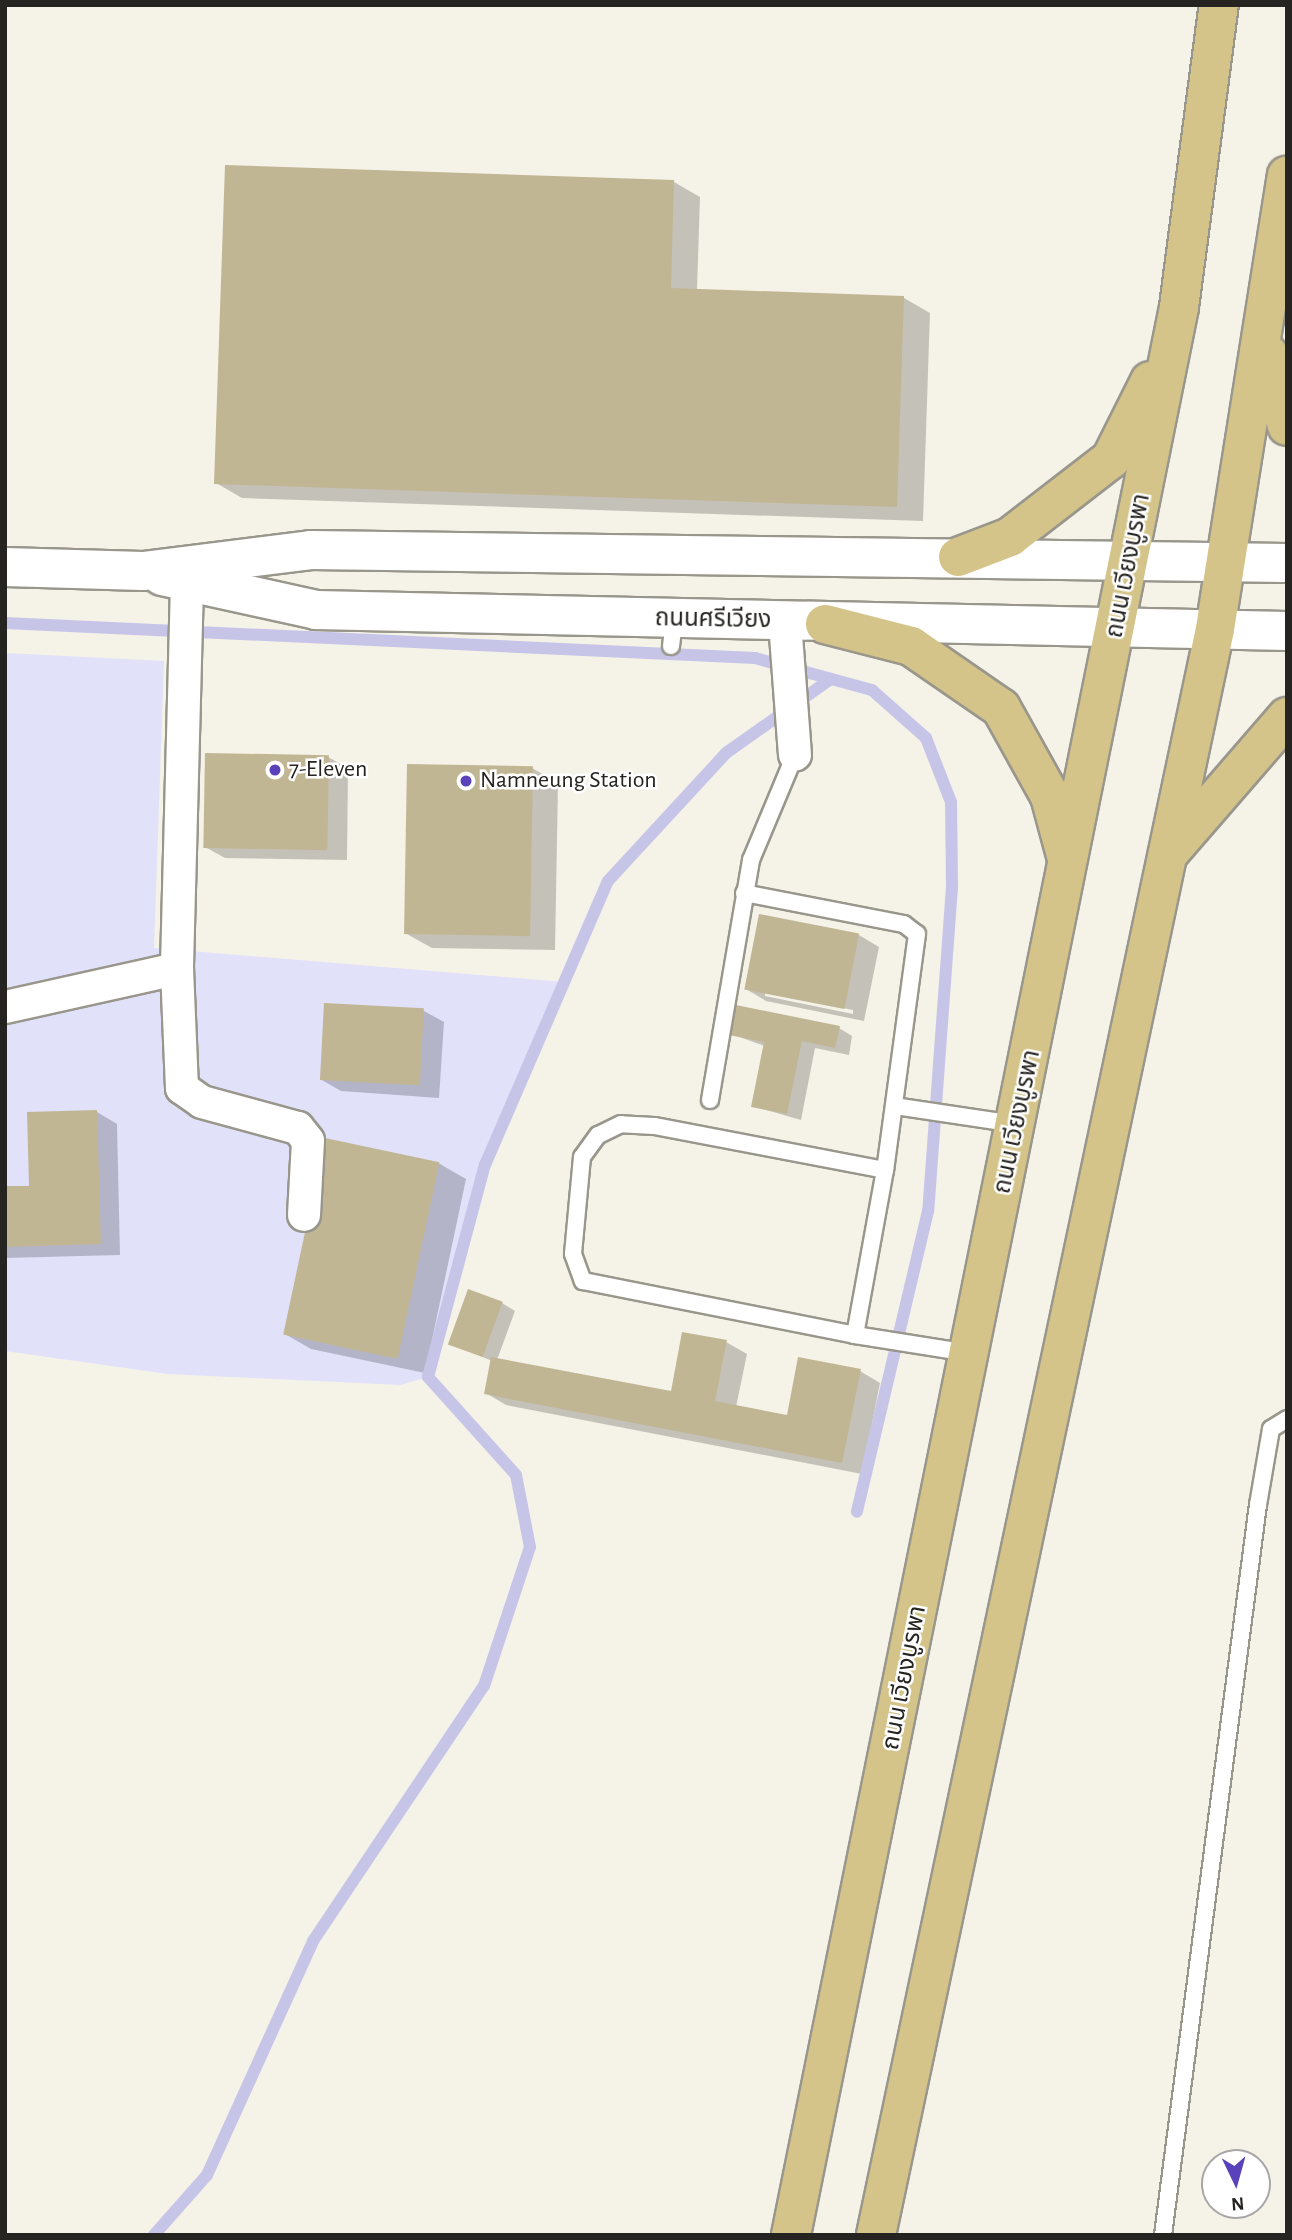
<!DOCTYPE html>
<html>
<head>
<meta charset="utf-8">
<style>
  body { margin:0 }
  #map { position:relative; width:1292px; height:2240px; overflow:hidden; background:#f5f2e8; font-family:"Alegreya Sans","Noto Sans Thai",sans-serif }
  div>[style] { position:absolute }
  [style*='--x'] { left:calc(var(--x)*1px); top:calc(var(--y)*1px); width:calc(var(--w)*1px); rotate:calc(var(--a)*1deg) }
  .green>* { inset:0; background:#e1e1fa }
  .shadow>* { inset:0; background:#0003 }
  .stream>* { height:12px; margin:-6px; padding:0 6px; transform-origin:6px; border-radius:6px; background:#c6c5e8 }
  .building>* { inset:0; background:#c1b693; transform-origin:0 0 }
  .roads { filter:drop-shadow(2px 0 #99968c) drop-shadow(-2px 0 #99968c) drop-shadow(0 2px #99968c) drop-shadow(0 -2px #99968c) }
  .service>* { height:16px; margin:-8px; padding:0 8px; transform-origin:8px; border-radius:8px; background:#fff }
  .minor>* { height:32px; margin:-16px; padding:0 16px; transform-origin:16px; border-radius:16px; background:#fff }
  .secondary>* { height:38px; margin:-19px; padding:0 19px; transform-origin:19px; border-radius:19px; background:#fff }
  .primary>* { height:38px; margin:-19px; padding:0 19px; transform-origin:19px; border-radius:19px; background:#d5c489 }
  .dots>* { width:19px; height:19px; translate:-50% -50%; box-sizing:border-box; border:4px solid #fff; border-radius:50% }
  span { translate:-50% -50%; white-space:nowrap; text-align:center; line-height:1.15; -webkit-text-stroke:5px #fff; paint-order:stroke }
  .street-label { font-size:24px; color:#262421 }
  .poi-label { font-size:24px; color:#262421 }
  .left { translate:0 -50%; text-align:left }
  .frame { position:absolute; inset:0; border:7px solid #262421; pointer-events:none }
  .north { position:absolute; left:1201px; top:2149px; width:70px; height:70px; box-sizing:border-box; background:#fff; border:2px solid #a8a7a6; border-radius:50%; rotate:175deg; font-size:19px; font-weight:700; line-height:28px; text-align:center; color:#262421 }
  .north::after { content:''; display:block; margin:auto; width:24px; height:32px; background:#5a42ba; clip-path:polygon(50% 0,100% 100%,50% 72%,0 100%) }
</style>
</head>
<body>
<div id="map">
  <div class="green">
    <div style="clip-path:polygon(5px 653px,164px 661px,154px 948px,564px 982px,485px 1165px,428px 1377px,400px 1385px,168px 1374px,5px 1351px)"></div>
  </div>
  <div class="shadow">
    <div style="clip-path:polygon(227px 167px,674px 182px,700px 197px,697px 290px,904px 298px,930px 313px,923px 521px,242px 498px,216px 483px)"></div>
    <div style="clip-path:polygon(328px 757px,348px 768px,347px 860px,225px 858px,205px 847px)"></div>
    <div style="clip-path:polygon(532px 768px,558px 783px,555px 950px,432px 948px,405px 933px)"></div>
    <div style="clip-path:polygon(evenodd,859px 935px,879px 947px,864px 1021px,766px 1001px,746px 989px,859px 935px,765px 993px,853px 1010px,853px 1014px,765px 996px,765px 993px)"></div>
    <div style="clip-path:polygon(424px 1011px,444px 1022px,439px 1098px,341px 1091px,320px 1079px)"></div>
    <div style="clip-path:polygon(839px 1028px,852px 1036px,849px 1055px,815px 1048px,801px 1120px,753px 1106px,765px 1046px,731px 1034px)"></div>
    <div style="clip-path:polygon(97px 1112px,117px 1124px,120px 1255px,5px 1258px,5px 1188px,31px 1187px)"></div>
    <div style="clip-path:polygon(326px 1140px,440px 1164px,466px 1179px,425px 1373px,311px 1349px,285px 1334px)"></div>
    <div style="clip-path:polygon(502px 1303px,515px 1311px,497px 1360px,672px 1393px,726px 1342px,747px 1354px,736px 1407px,788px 1417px,860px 1371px,880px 1383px,862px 1474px,506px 1405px,486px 1393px,492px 1361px,450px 1343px)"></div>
  </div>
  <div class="stream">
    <div style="--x:5;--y:623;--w:751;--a:2.67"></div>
    <div style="--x:755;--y:658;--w:121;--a:15.3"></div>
    <div style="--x:872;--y:690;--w:72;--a:41.6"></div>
    <div style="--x:926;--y:738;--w:69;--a:68.7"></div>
    <div style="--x:951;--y:802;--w:85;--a:89.3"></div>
    <div style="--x:952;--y:887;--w:325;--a:94.2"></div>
    <div style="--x:928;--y:1211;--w:309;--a:103.3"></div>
    <div style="--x:154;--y:2235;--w:80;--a:-48.5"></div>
    <div style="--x:207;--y:2175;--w:257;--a:-65.6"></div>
    <div style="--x:313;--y:1941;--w:307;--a:-56.2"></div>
    <div style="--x:484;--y:1686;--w:146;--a:-71.7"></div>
    <div style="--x:530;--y:1547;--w:73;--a:-101"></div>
    <div style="--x:516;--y:1475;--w:132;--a:-131.9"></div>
    <div style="--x:428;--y:1377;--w:220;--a:-75"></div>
    <div style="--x:485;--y:1165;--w:309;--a:-66.6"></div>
    <div style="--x:608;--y:881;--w:174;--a:-47.3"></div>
    <div style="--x:726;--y:753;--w:128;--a:-35.2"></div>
  </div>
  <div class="building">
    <div style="clip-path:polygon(225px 165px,674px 180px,671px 288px,904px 296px,897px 507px,214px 484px)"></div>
    <div style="left:205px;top:753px;width:124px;height:95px;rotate:1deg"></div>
    <div style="left:407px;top:764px;width:126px;height:170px;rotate:1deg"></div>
    <div style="left:759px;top:914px;width:102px;height:77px;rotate:11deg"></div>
    <div style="left:324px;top:1003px;width:100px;height:77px;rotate:3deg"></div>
    <div style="clip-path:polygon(736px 1005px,840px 1026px,835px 1048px,802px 1041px,787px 1114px,751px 1107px,764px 1042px,729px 1035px)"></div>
    <div style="clip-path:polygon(97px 1110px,101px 1244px,5px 1247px,5px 1186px,29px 1186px,27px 1112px)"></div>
    <div style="left:325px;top:1138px;width:117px;height:201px;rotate:12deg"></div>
    <div style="left:468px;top:1289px;width:37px;height:59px;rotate:20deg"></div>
    <div style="clip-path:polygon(682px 1332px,727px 1340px,715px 1401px,787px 1415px,798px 1357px,861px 1369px,842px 1463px,484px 1394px,491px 1357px,671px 1391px)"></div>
  </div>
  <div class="roads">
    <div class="service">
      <div style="--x:671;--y:646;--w:26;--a:-83"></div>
      <div style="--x:744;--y:893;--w:163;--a:11"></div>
      <div style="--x:904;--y:924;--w:16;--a:38"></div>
      <div style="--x:917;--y:934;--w:238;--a:97.7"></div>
      <div style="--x:710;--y:1100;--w:243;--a:-80.3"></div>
      <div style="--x:751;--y:860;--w:114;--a:-67.3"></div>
      <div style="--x:895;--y:1106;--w:121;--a:8.5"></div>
      <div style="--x:855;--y:1335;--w:168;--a:-79.7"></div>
      <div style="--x:885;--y:1170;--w:235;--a:-169.2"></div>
      <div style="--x:654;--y:1126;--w:33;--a:-177"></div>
      <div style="--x:621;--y:1124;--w:25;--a:154"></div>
      <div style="--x:598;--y:1135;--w:27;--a:126"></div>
      <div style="--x:582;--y:1157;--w:97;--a:95.3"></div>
      <div style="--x:573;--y:1254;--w:29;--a:70"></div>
      <div style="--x:583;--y:1281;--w:277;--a:11.2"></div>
      <div style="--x:855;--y:1335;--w:115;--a:9"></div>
      <div style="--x:1163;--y:2235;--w:736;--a:-82.59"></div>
      <div style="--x:1258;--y:1505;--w:77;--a:-80.3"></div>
      <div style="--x:1271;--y:1429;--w:19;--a:-32"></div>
    </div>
    <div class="minor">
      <div style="--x:187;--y:584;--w:385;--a:91.5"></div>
      <div style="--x:177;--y:969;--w:119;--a:87.6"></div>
      <div style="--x:182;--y:1088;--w:24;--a:35"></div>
      <div style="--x:202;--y:1102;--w:99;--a:15.2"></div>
      <div style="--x:298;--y:1128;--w:16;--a:52"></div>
      <div style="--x:308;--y:1141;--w:74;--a:93.1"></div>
      <div style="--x:785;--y:622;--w:133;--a:85.7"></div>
      <div style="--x:5;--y:1007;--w:176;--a:-12.5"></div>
    </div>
    <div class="secondary">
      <div style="--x:5;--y:567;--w:138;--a:1.7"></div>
      <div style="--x:143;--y:571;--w:169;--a:-7.1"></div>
      <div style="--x:311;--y:550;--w:976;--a:0.76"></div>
      <div style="--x:162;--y:576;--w:158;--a:12.4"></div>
      <div style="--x:316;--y:610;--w:971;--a:1.24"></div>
    </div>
    <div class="primary">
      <div style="--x:1269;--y:355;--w:73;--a:75.8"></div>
      <div style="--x:958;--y:557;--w:56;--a:-21"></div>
      <div style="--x:1010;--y:537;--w:128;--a:-37.7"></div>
      <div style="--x:1111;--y:459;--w:87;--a:-63.4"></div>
      <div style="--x:825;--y:624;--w:89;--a:14.3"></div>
      <div style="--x:911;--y:646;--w:109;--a:34.6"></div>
      <div style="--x:1001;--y:708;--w:101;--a:60.9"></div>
      <div style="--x:1050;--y:796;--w:65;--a:74.9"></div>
      <div style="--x:1169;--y:853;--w:180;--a:-49.1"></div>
      <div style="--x:791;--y:2235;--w:1967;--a:-78.62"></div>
      <div style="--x:1179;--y:307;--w:305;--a:-82.5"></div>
      <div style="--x:876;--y:2235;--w:1641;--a:-78.08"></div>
      <div style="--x:1215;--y:629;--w:459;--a:-81"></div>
    </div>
  </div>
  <div class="dots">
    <div style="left:275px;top:770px;background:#5a42ba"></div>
    <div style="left:466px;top:781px;background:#5a42ba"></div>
  </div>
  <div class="street-label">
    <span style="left:1129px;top:566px;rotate:-79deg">ถนน เวียงบูรพา</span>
    <span style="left:713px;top:620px;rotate:1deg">ถนนศรีเวียง</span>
    <span style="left:1018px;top:1122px;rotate:-78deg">ถนน เวียงบูรพา</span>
    <span style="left:905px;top:1678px;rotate:-79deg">ถนน เวียงบูรพา</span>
  </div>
  <div class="poi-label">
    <span class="left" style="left:289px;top:770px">7-Eleven</span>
    <span class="left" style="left:480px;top:781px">Namneung Station</span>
  </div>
  <div class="frame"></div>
  <div class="north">N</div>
</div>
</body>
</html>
